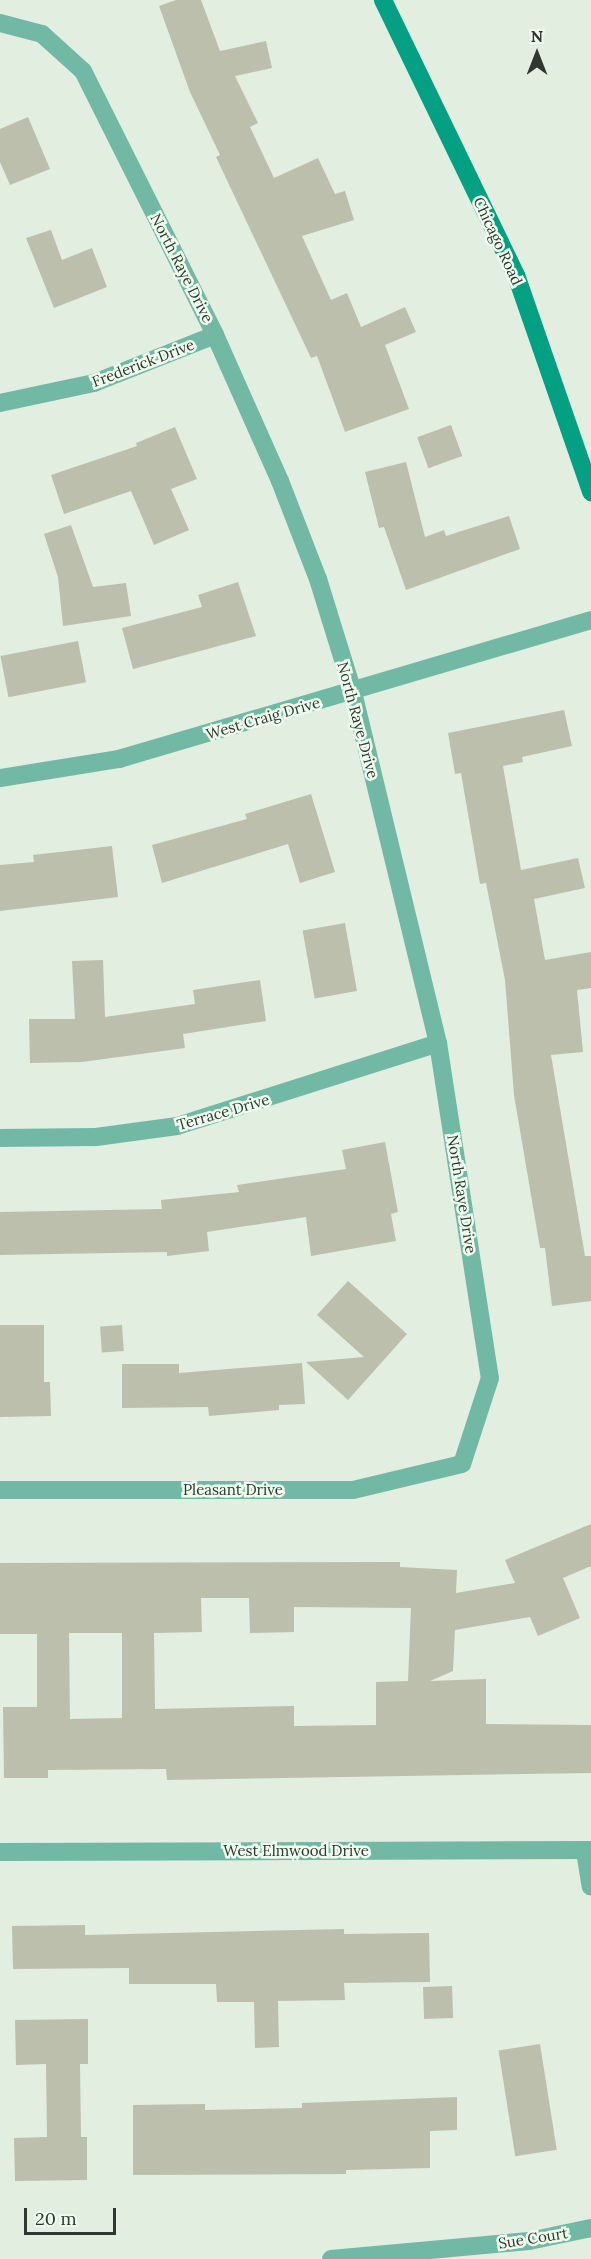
<!DOCTYPE html>
<html>
<head>
<meta charset="utf-8">
<style>
  body { margin:0 }
  #map { position:relative; width:591px; height:2259px; overflow:hidden; background:#e1eee0; font-family:Lora,serif }
  div>[style] { position:absolute }
  [style*='--x'] { left:calc(var(--x)*1px); top:calc(var(--y)*1px); width:calc(var(--w)*1px); rotate:calc(var(--a)*1deg) }
  .building>* { inset:0; background:#bdbfad; transform-origin:0 0 }
  .street>* { height:18px; margin:-9px; padding:0 9px; transform-origin:9px; border-radius:9px; background:#71b9a5 }
  .secondary>* { height:18px; margin:-9px; padding:0 9px; transform-origin:9px; border-radius:9px; background:#04a084 }
  span { translate:-50% -50%; white-space:nowrap; text-align:center; line-height:1.15; -webkit-text-stroke:5px #eefced; paint-order:stroke }
  .street-label { font-size:15px; color:#303630 }
  .north { position:absolute; left:507px; top:24px; width:60px; height:60px; -webkit-text-stroke:4px #eefced; paint-order:stroke; rotate:0deg; font-size:16px; font-weight:700; line-height:24px; text-align:center; color:#303630 }
  .north::after { content:''; display:block; margin:auto; width:21px; height:27px; background:#303630; clip-path:polygon(50% 0,100% 100%,50% 72%,0 100%) }
  .scale { position:absolute; left:24px; top:2208px; width:92px; height:27px; box-sizing:border-box; border:3px solid #303630; border-top:0; padding-left:8px; font-size:18px; line-height:21px; white-space:nowrap; color:#303630; -webkit-text-stroke:4px #eefced; paint-order:stroke }
</style>
</head>
<body>
<div id="map">
  <div class="building">
    <div style="clip-path:polygon(176px 0,201px 0,220px 51px,266px 41px,272px 68px,235px 76px,258px 123px,250px 127px,274px 178px,318px 158px,335px 194px,345px 191px,354px 220px,302px 236px,331px 300px,347px 293px,361px 327px,405px 307px,416px 332px,385px 345px,409px 409px,345px 432px,317px 356px,311px 358px,216px 157px,220px 155px,190px 92px,159px 6px)"></div>
    <div style="clip-path:polygon(28px 117px,50px 169px,10px 185px,0 162px,0 129px)"></div>
    <div style="clip-path:polygon(51px 230px,62px 260px,92px 248px,107px 287px,54px 308px,26px 238px)"></div>
    <div style="left:451px;top:425px;width:33px;height:36px;rotate:70deg"></div>
    <div style="clip-path:polygon(175px 427px,197px 479px,171px 489px,189px 530px,154px 545px,131px 491px,64px 514px,51px 475px,137px 446px,136px 443px)"></div>
    <div style="clip-path:polygon(406px 462px,425px 537px,444px 530px,446px 536px,509px 516px,520px 549px,406px 590px,384px 527px,379px 528px,365px 472px)"></div>
    <div style="clip-path:polygon(71px 525px,93px 587px,126px 583px,131px 616px,63px 626px,58px 577px,44px 534px)"></div>
    <div style="clip-path:polygon(238px 582px,256px 636px,133px 669px,122px 628px,202px 607px,198px 595px)"></div>
    <div style="left:78px;top:641px;width:42px;height:79px;rotate:79deg"></div>
    <div style="clip-path:polygon(564px 710px,572px 746px,522px 757px,523px 762px,503px 766px,521px 870px,578px 858px,585px 888px,534px 899px,545px 960px,591px 952px,591px 988px,577px 990px,583px 1052px,551px 1055px,585px 1256px,591px 1256px,591px 1301px,552px 1306px,545px 1248px,540px 1248px,514px 1095px,505px 980px,486px 883px,480px 884px,461px 773px,455px 774px,448px 733px)"></div>
    <div style="clip-path:polygon(311px 794px,335px 872px,300px 883px,288px 844px,162px 883px,152px 845px,247px 819px,245px 814px)"></div>
    <div style="clip-path:polygon(112px 846px,118px 897px,0 911px,0 865px,34px 862px,33px 855px)"></div>
    <div style="left:345px;top:923px;width:69px;height:43px;rotate:80deg"></div>
    <div style="clip-path:polygon(103px 960px,105px 1017px,195px 1004px,193px 990px,260px 980px,266px 1021px,183px 1034px,185px 1048px,82px 1062px,30px 1063px,29px 1019px,75px 1019px,72px 961px)"></div>
    <div style="clip-path:polygon(385px 1142px,398px 1212px,391px 1214px,396px 1241px,311px 1256px,306px 1217px,207px 1232px,209px 1251px,167px 1256px,167px 1252px,0 1255px,0 1212px,162px 1209px,161px 1200px,239px 1192px,237px 1185px,346px 1169px,342px 1150px)"></div>
    <div style="clip-path:polygon(348px 1281px,407px 1334px,348px 1400px,306px 1362px,364px 1357px,317px 1315px)"></div>
    <div style="clip-path:polygon(0 1325px,44px 1325px,44px 1382px,50px 1382px,51px 1416px,0 1417px)"></div>
    <div style="left:122px;top:1325px;width:26px;height:22px;rotate:86deg"></div>
    <div style="clip-path:polygon(302px 1363px,305px 1404px,279px 1405px,279px 1410px,209px 1416px,208px 1407px,122px 1408px,122px 1364px,179px 1364px,179px 1373px)"></div>
    <div style="clip-path:polygon(evenodd,591px 1524px,591px 1566px,563px 1578px,580px 1618px,538px 1636px,530px 1617px,455px 1630px,453px 1671px,430px 1681px,486px 1679px,486px 1724px,591px 1725px,591px 1773px,167px 1780px,166px 1769px,48px 1770px,48px 1778px,4px 1778px,3px 1707px,37px 1707px,37px 1634px,0 1634px,0 1563px,400px 1562px,400px 1567px,457px 1570px,456px 1593px,515px 1583px,505px 1560px,591px 1524px,201px 1598px,249px 1598px,250px 1633px,294px 1632px,294px 1607px,411px 1608px,408px 1681px,376px 1682px,376px 1725px,294px 1726px,294px 1706px,155px 1709px,154px 1633px,202px 1632px,201px 1598px,591px 1524px,69px 1633px,122px 1633px,122px 1718px,70px 1719px,69px 1633px)"></div>
    <div style="clip-path:polygon(85px 1925px,85px 1935px,344px 1929px,344px 1934px,429px 1933px,430px 1982px,344px 1983px,345px 2000px,278px 2001px,279px 2047px,255px 2048px,254px 2002px,217px 2002px,216px 1984px,129px 1984px,129px 1968px,13px 1969px,12px 1926px)"></div>
    <div style="left:452px;top:1986px;width:32px;height:29px;rotate:88deg"></div>
    <div style="clip-path:polygon(88px 2019px,88px 2064px,80px 2064px,81px 2137px,87px 2137px,87px 2180px,15px 2181px,14px 2138px,47px 2137px,46px 2064px,16px 2065px,15px 2020px)"></div>
    <div style="left:540px;top:2044px;width:107px;height:42px;rotate:81deg"></div>
    <div style="clip-path:polygon(457px 2097px,457px 2130px,430px 2131px,430px 2168px,346px 2170px,346px 2174px,133px 2175px,133px 2105px,205px 2104px,205px 2110px,302px 2108px,302px 2103px)"></div>
  </div>
  <div class="street">
    <div style="--x:0;--y:23;--w:43;--a:14.7"></div>
    <div style="--x:42;--y:34;--w:55;--a:42.1"></div>
    <div style="--x:83;--y:71;--w:295;--a:63.4"></div>
    <div style="--x:215;--y:335;--w:160;--a:66"></div>
    <div style="--x:280;--y:481;--w:105;--a:68.8"></div>
    <div style="--x:318;--y:579;--w:118;--a:72.8"></div>
    <div style="--x:353;--y:692;--w:361;--a:76.4"></div>
    <div style="--x:438;--y:1043;--w:339;--a:81.2"></div>
    <div style="--x:490;--y:1378;--w:90;--a:108"></div>
    <div style="--x:462;--y:1464;--w:112;--a:166.6"></div>
    <div style="--x:353;--y:1490;--w:353;--a:180"></div>
    <div style="--x:0;--y:403;--w:96;--a:-12"></div>
    <div style="--x:94;--y:383;--w:130;--a:-21.6"></div>
    <div style="--x:0;--y:778;--w:121;--a:-9.1"></div>
    <div style="--x:119;--y:759;--w:492;--a:-16.4"></div>
    <div style="--x:0;--y:1138;--w:96;--a:-0.6"></div>
    <div style="--x:96;--y:1137;--w:82;--a:-7.7"></div>
    <div style="--x:177;--y:1126;--w:274;--a:-17.6"></div>
    <div style="--x:585;--y:1851;--w:36;--a:81"></div>
    <div style="--x:0;--y:1852;--w:591;--a:-0.19"></div>
    <div style="--x:331;--y:2259;--w:199;--a:-5.2"></div>
    <div style="--x:529;--y:2241;--w:63;--a:-11.8"></div>
  </div>
  <div class="secondary">
    <div style="--x:383;--y:0;--w:305;--a:64.2"></div>
    <div style="--x:516;--y:275;--w:230;--a:70.9"></div>
  </div>
  <div class="street-label">
    <span style="left:498px;top:241px;rotate:65deg">Chicago Road</span>
    <span style="left:182px;top:268px;rotate:63deg">North Raye Drive</span>
    <span style="left:143px;top:363px;rotate:-21deg">Frederick Drive</span>
    <span style="left:263px;top:718px;rotate:-16deg">West Craig Drive</span>
    <span style="left:358px;top:720px;rotate:75deg">North Raye Drive</span>
    <span style="left:223px;top:1112px;rotate:-16deg">Terrace Drive</span>
    <span style="left:462px;top:1194px;rotate:81deg">North Raye Drive</span>
    <span style="left:233px;top:1490px">Pleasant Drive</span>
    <span style="left:296px;top:1851px">West Elmwood Drive</span>
    <span style="left:533px;top:2238px;rotate:-9deg">Sue Court</span>
  </div>
  <div class="north">N</div>
  <div class="scale">20 m</div>
</div>
</body>
</html>
